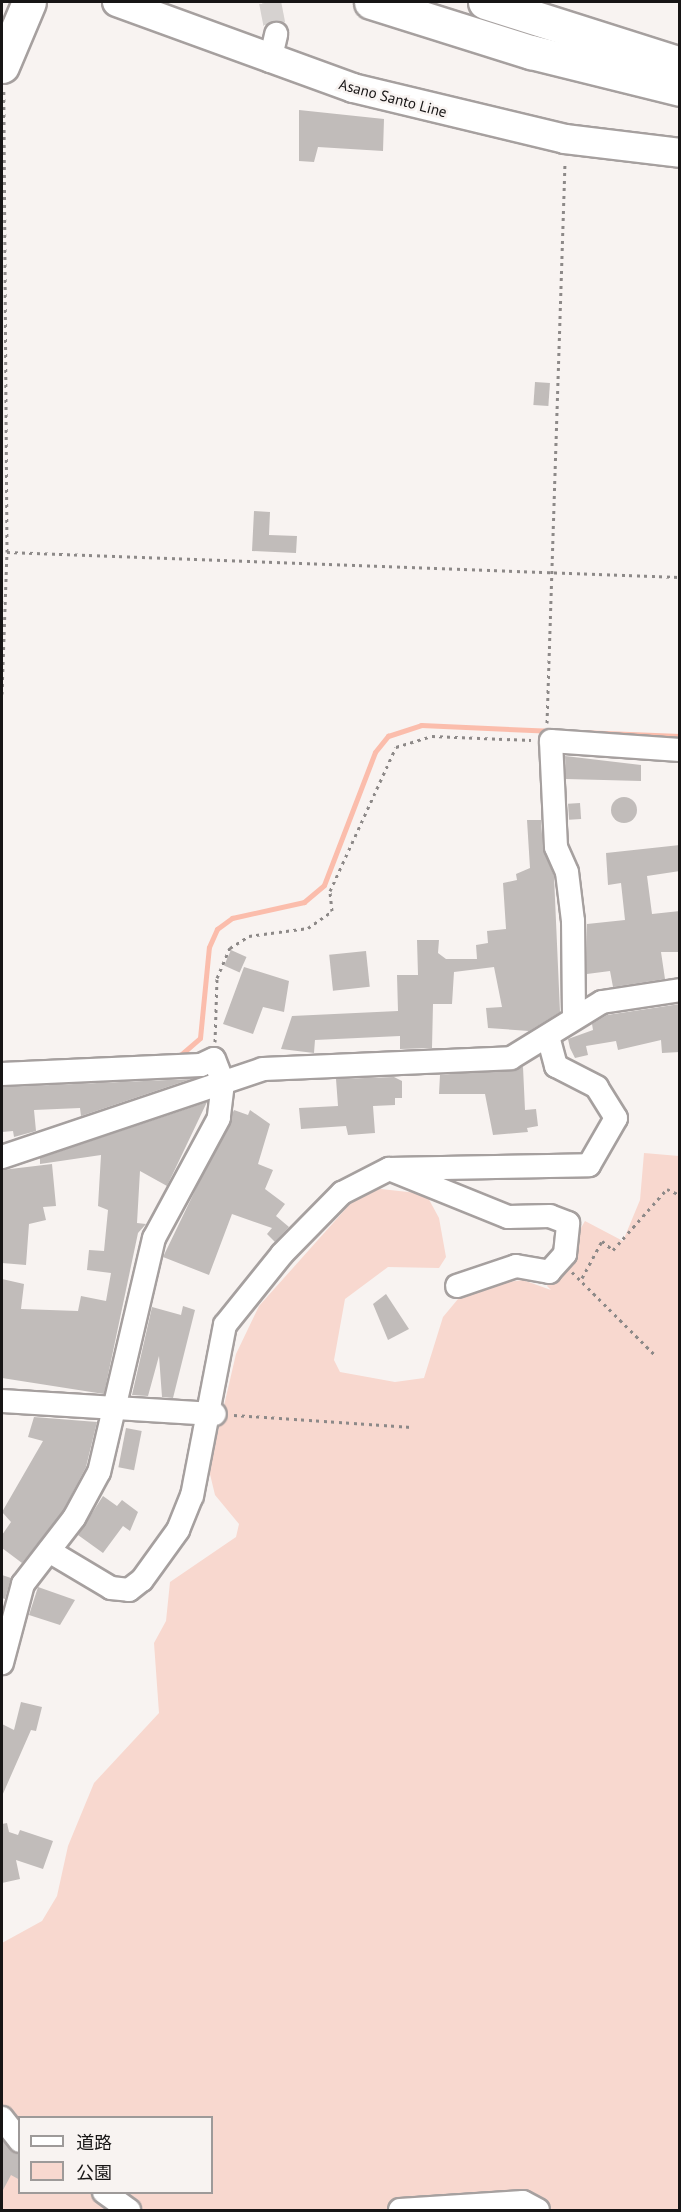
<!DOCTYPE html>
<html>
<head>
<meta charset="utf-8">
<style>
  body { margin:0 }
  #map { position:relative; width:681px; height:2212px; overflow:hidden; background:#f8f3f1; font-family:"PT Sans","Noto Sans JP",sans-serif }
  div>[style] { position:absolute }
  [style*='--x'] { left:calc(var(--x)*1px); top:calc(var(--y)*1px); width:calc(var(--w)*1px); rotate:calc(var(--a)*1deg) }
  .green>* { inset:0; background:#f8d8cf }
  .stream>* { height:5px; margin:-2.5px; padding:0 2.5px; transform-origin:2.5px; border-radius:2.5px; background:#fbbdac }
  .building>* { inset:0; background:#c1bcba; transform-origin:0 0 }
  .round { border-radius:50% }
  .minor-tunnel>* { height:22px; margin-top:-11px; transform-origin:0; background:repeating-linear-gradient(90deg,#d6d2d0 0 22px,transparent 0 33px) }
  .path>* { height:3px; margin-top:-1.5px; transform-origin:0; background:repeating-linear-gradient(90deg,#8d8988 0 3px,transparent 0 7.5px) }
  .roads { filter:drop-shadow(2px 0 #a6a09f) drop-shadow(-2px 0 #a6a09f) drop-shadow(0 2px #a6a09f) drop-shadow(0 -2px #a6a09f) }
  .minor>* { height:22px; margin:-11px; padding:0 11px; transform-origin:11px; border-radius:11px; background:#fff }
  .major>* { height:28px; margin:-14px; padding:0 14px; transform-origin:14px; border-radius:14px; background:#fff }
  .highway>* { height:33px; margin:-16.5px; padding:0 16.5px; transform-origin:16.5px; border-radius:16.5px; background:#fff }
  span { translate:-50% -50%; white-space:nowrap; text-align:center; line-height:1.15; -webkit-text-stroke:5px #f8f3f1; paint-order:stroke }
  .street-label { font-size:15px; color:#171515 }
  .frame { position:absolute; inset:0; border:3px solid #171515; pointer-events:none }
  .legend { position:absolute; left:18px; top:2116px; width:195px; height:78px; box-sizing:border-box; background:#f8f3f1; border:2px solid #9e9a99; margin:0; padding:8px 10px; list-style:none; font-size:18px; color:#171515 }
  .legend li { display:flex; align-items:center; gap:12px; height:30px }
  .legend b { width:30px; border:2px solid #9e9a99 }
</style>
</head>
<body>
<div id="map">
  <div class="green">
    <div style="clip-path:polygon(evenodd,644px 1153px,679px 1156px,679px 2210px,2px 2210px,2px 1943px,42px 1921px,57px 1896px,68px 1846px,94px 1783px,159px 1713px,154px 1643px,166px 1621px,170px 1582px,236px 1537px,239px 1524px,215px 1495px,209px 1470px,236px 1354px,259px 1306px,350px 1204px,372px 1188px,426px 1194px,439px 1218px,446px 1257px,439px 1268px,388px 1267px,345px 1299px,334px 1360px,340px 1372px,395px 1382px,424px 1378px,443px 1317px,468px 1287px,523px 1280px,551px 1290px,547px 1286px,585px 1221px,623px 1241px,640px 1200px,644px 1153px,20px 2118px,212px 2118px,212px 2192px,20px 2192px,20px 2118px)"></div>
  </div>
  <div class="stream">
    <div style="--x:579;--y:732;--w:101;--a:2.3"></div>
    <div style="--x:177;--y:1058;--w:30;--a:-41"></div>
    <div style="--x:200;--y:1038;--w:91;--a:-84.4"></div>
    <div style="--x:209;--y:947;--w:20;--a:-66"></div>
    <div style="--x:217;--y:929;--w:19;--a:-36"></div>
    <div style="--x:232;--y:918;--w:74;--a:-12.5"></div>
    <div style="--x:304;--y:902;--w:26;--a:-40"></div>
    <div style="--x:324;--y:885;--w:142;--a:-69"></div>
    <div style="--x:375;--y:752;--w:21;--a:-51"></div>
    <div style="--x:388;--y:736;--w:35;--a:-18"></div>
    <div style="--x:421;--y:725;--w:134;--a:2.6"></div>
  </div>
  <div class="building">
    <div style="clip-path:polygon(299px 110px,384px 119px,383px 151px,318px 147px,314px 162px,299px 161px)"></div>
    <div style="left:535px;top:382px;width:15px;height:23px;rotate:4deg"></div>
    <div style="clip-path:polygon(254px 511px,270px 512px,269px 535px,297px 536px,296px 553px,252px 551px)"></div>
    <div style="clip-path:polygon(565px 756px,641px 765px,641px 781px,566px 779px)"></div>
    <div class="round" style="left:611px;top:797px;width:26px;height:26px"></div>
    <div style="left:580px;top:803px;width:16px;height:12px;rotate:86deg"></div>
    <div style="clip-path:polygon(527px 820px,541px 820px,543px 848px,554px 876px,560px 1012px,529px 1031px,488px 1028px,486px 1008px,502px 1007px,494px 967px,454px 972px,452px 1004px,433px 1004px,432px 1048px,400px 1049px,400px 1036px,315px 1040px,314px 1053px,281px 1049px,292px 1016px,398px 1011px,397px 975px,418px 975px,417px 940px,439px 940px,438px 953px,446px 959px,477px 959px,476px 945px,488px 943px,487px 931px,506px 929px,503px 883px,517px 880px,516px 874px,530px 868px)"></div>
    <div style="clip-path:polygon(680px 845px,680px 871px,647px 876px,652px 914px,680px 911px,680px 952px,661px 952px,665px 979px,613px 987px,610px 971px,587px 974px,587px 924px,625px 920px,621px 883px,608px 885px,606px 853px)"></div>
    <div style="left:231px;top:950px;width:17px;height:17px;rotate:24deg"></div>
    <div style="left:366px;top:951px;width:36px;height:37px;rotate:84deg"></div>
    <div style="clip-path:polygon(244px 967px,289px 981px,284px 1012px,263px 1007px,253px 1034px,223px 1024px)"></div>
    <div style="clip-path:polygon(680px 1004px,680px 1052px,662px 1053px,661px 1040px,618px 1050px,616px 1041px,586px 1046px,588px 1055px,575px 1058px,570px 1048px,568px 1039px,593px 1030px,592px 1024px,607px 1015px)"></div>
    <div style="clip-path:polygon(523px 1067px,525px 1110px,536px 1109px,538px 1126px,527px 1128px,528px 1132px,493px 1135px,485px 1094px,439px 1094px,440px 1075px)"></div>
    <div style="clip-path:polygon(394px 1077px,402px 1081px,402px 1098px,395px 1098px,395px 1105px,373px 1106px,375px 1133px,348px 1135px,346px 1126px,301px 1129px,299px 1108px,338px 1106px,336px 1079px)"></div>
    <div style="clip-path:polygon(191px 1079px,81px 1116px,80px 1108px,34px 1110px,36px 1131px,14px 1137px,13px 1131px,2px 1132px,3px 1087px)"></div>
    <div style="clip-path:polygon(207px 1102px,167px 1186px,140px 1171px,137px 1223px,146px 1224px,138px 1233px,104px 1394px,2px 1378px,2px 1279px,24px 1284px,21px 1309px,78px 1311px,81px 1296px,106px 1301px,111px 1273px,87px 1270px,89px 1250px,104px 1251px,108px 1210px,98px 1206px,101px 1155px,40px 1164px,40px 1158px)"></div>
    <div style="clip-path:polygon(234px 1110px,248px 1115px,250px 1110px,270px 1124px,258px 1164px,273px 1170px,265px 1189px,285px 1204px,276px 1216px,289px 1227px,275px 1242px,267px 1234px,272px 1228px,232px 1214px,209px 1275px,163px 1257px)"></div>
    <div style="clip-path:polygon(52px 1164px,56px 1206px,43px 1207px,46px 1220px,29px 1224px,26px 1265px,2px 1263px,2px 1170px)"></div>
    <div style="clip-path:polygon(386px 1294px,409px 1329px,388px 1340px,373px 1304px)"></div>
    <div style="clip-path:polygon(183px 1306px,195px 1310px,173px 1398px,162px 1397px,159px 1356px,148px 1396px,132px 1395px,152px 1307px,181px 1315px)"></div>
    <div style="clip-path:polygon(34px 1417px,97px 1422px,86px 1467px,63px 1511px,22px 1563px,2px 1548px,2px 1535px,11px 1522px,2px 1512px,43px 1441px,28px 1437px)"></div>
    <div style="left:126px;top:1428px;width:16px;height:40px;rotate:11deg"></div>
    <div style="clip-path:polygon(103px 1496px,117px 1506px,122px 1500px,138px 1512px,130px 1531px,123px 1526px,103px 1553px,78px 1535px)"></div>
    <div style="clip-path:polygon(2px 1575px,11px 1578px,5px 1599px,2px 1598px)"></div>
    <div style="clip-path:polygon(38px 1587px,75px 1600px,60px 1625px,29px 1615px)"></div>
    <div style="clip-path:polygon(21px 1702px,42px 1707px,36px 1731px,31px 1730px,2px 1796px,2px 1724px,14px 1730px)"></div>
    <div style="clip-path:polygon(7px 1823px,9px 1832px,18px 1835px,20px 1830px,53px 1841px,43px 1869px,16px 1860px,20px 1879px,2px 1883px,2px 1824px)"></div>
    <div style="clip-path:polygon(2px 2139px,20px 2154px,20px 2180px,11px 2175px,2px 2192px)"></div>
  </div>
  <div class="minor-tunnel">
    <div style="--x:270;--y:2;--w:33;--a:79"></div>
  </div>
  <div class="path">
    <div style="--x:7;--y:552;--w:673;--a:2.13"></div>
    <div style="--x:2;--y:694;--w:142;--a:-88"></div>
    <div style="--x:7;--y:552;--w:462;--a:-90.4"></div>
    <div style="--x:547;--y:723;--w:560;--a:-88.16"></div>
    <div style="--x:215;--y:1042;--w:64;--a:-88.2"></div>
    <div style="--x:217;--y:978;--w:33;--a:-67"></div>
    <div style="--x:230;--y:948;--w:22;--a:-32"></div>
    <div style="--x:249;--y:936;--w:60;--a:-7.7"></div>
    <div style="--x:308;--y:928;--w:29;--a:-35"></div>
    <div style="--x:332;--y:911;--w:20;--a:-96"></div>
    <div style="--x:330;--y:891;--w:158;--a:-65.4"></div>
    <div style="--x:396;--y:747;--w:38;--a:-17"></div>
    <div style="--x:432;--y:736;--w:99;--a:2.3"></div>
    <div style="--x:572;--y:1272;--w:119;--a:45"></div>
    <div style="--x:582;--y:1278;--w:42;--a:-61.6"></div>
    <div style="--x:602;--y:1241;--w:14;--a:39"></div>
    <div style="--x:613;--y:1250;--w:81;--a:-48.5"></div>
    <div style="--x:667;--y:1189;--w:14;--a:25"></div>
    <div style="--x:234;--y:1415;--w:178;--a:3.9"></div>
  </div>
  <div class="roads">
    <div class="minor">
      <div style="--x:270;--y:61;--w:28;--a:-77"></div>
      <div style="--x:574;--y:1015;--w:94;--a:-90.6"></div>
      <div style="--x:573;--y:921;--w:49;--a:-97"></div>
      <div style="--x:567;--y:872;--w:27;--a:-114"></div>
      <div style="--x:556;--y:847;--w:106;--a:-92.7"></div>
      <div style="--x:551;--y:741;--w:129;--a:4"></div>
      <div style="--x:2;--y:1074;--w:199;--a:-2.6"></div>
      <div style="--x:201;--y:1065;--w:14;--a:-25"></div>
      <div style="--x:214;--y:1059;--w:26;--a:69"></div>
      <div style="--x:223;--y:1083;--w:35;--a:97"></div>
      <div style="--x:219;--y:1118;--w:136;--a:118.4"></div>
      <div style="--x:154;--y:1238;--w:240;--a:103.2"></div>
      <div style="--x:99;--y:1472;--w:52;--a:118.5"></div>
      <div style="--x:74;--y:1518;--w:83;--a:127.7"></div>
      <div style="--x:23;--y:1584;--w:82;--a:104.9"></div>
      <div style="--x:2;--y:1157;--w:275;--a:-18.6"></div>
      <div style="--x:263;--y:1069;--w:248;--a:-2.5"></div>
      <div style="--x:511;--y:1058;--w:107;--a:-31.6"></div>
      <div style="--x:602;--y:1002;--w:79;--a:-8.7"></div>
      <div style="--x:457;--y:1286;--w:62;--a:-18.7"></div>
      <div style="--x:516;--y:1266;--w:34;--a:10"></div>
      <div style="--x:549;--y:1272;--w:24;--a:-48"></div>
      <div style="--x:565;--y:1254;--w:31;--a:-84"></div>
      <div style="--x:568;--y:1223;--w:19;--a:-159"></div>
      <div style="--x:550;--y:1216;--w:42;--a:178.6"></div>
      <div style="--x:508;--y:1217;--w:128;--a:-158"></div>
      <div style="--x:389;--y:1169;--w:200;--a:-1.1"></div>
      <div style="--x:589;--y:1165;--w:54;--a:-60.1"></div>
      <div style="--x:616;--y:1118;--w:36;--a:-122"></div>
      <div style="--x:597;--y:1087;--w:46;--a:-152.9"></div>
      <div style="--x:556;--y:1066;--w:30;--a:-105"></div>
      <div style="--x:2;--y:1401;--w:213;--a:3.5"></div>
      <div style="--x:49;--y:1551;--w:72;--a:30.8"></div>
      <div style="--x:111;--y:1588;--w:18;--a:6"></div>
      <div style="--x:129;--y:1590;--w:16;--a:-38"></div>
      <div style="--x:142;--y:1580;--w:62;--a:-54.2"></div>
      <div style="--x:178;--y:1530;--w:37;--a:-68"></div>
      <div style="--x:192;--y:1496;--w:174;--a:-79.1"></div>
      <div style="--x:225;--y:1325;--w:91;--a:-51.2"></div>
      <div style="--x:282;--y:1254;--w:86;--a:-45.5"></div>
      <div style="--x:342;--y:1193;--w:53;--a:-27.1"></div>
      <div style="--x:2;--y:2118;--w:29;--a:52"></div>
      <div style="--x:104;--y:2192;--w:31;--a:36"></div>
      <div style="--x:400;--y:2210;--w:123;--a:-3.7"></div>
      <div style="--x:523;--y:2202;--w:17;--a:28"></div>
    </div>
    <div class="major">
      <div style="--x:117;--y:2;--w:251;--a:20"></div>
      <div style="--x:353;--y:88;--w:218;--a:13.5"></div>
      <div style="--x:565;--y:139;--w:116;--a:6.9"></div>
    </div>
    <div class="highway">
      <div style="--x:371;--y:2;--w:168;--a:17.4"></div>
      <div style="--x:531;--y:52;--w:154;--a:13.9"></div>
      <div style="--x:485;--y:2;--w:205;--a:17.6"></div>
      <div style="--x:2;--y:66;--w:69;--a:-67.1"></div>
    </div>
  </div>
  <div class="street-label">
    <span style="left:393px;top:98px;rotate:15deg">Asano Santo Line</span>
  </div>
  <div class="frame"></div>
  <ul class="legend">
  <li><b style="height:8px;background:#fff"></b>道路</li>
  <li><b style="height:16px;background:#f8d8cf"></b>公園</li>
  </ul>
</div>
</body>
</html>
